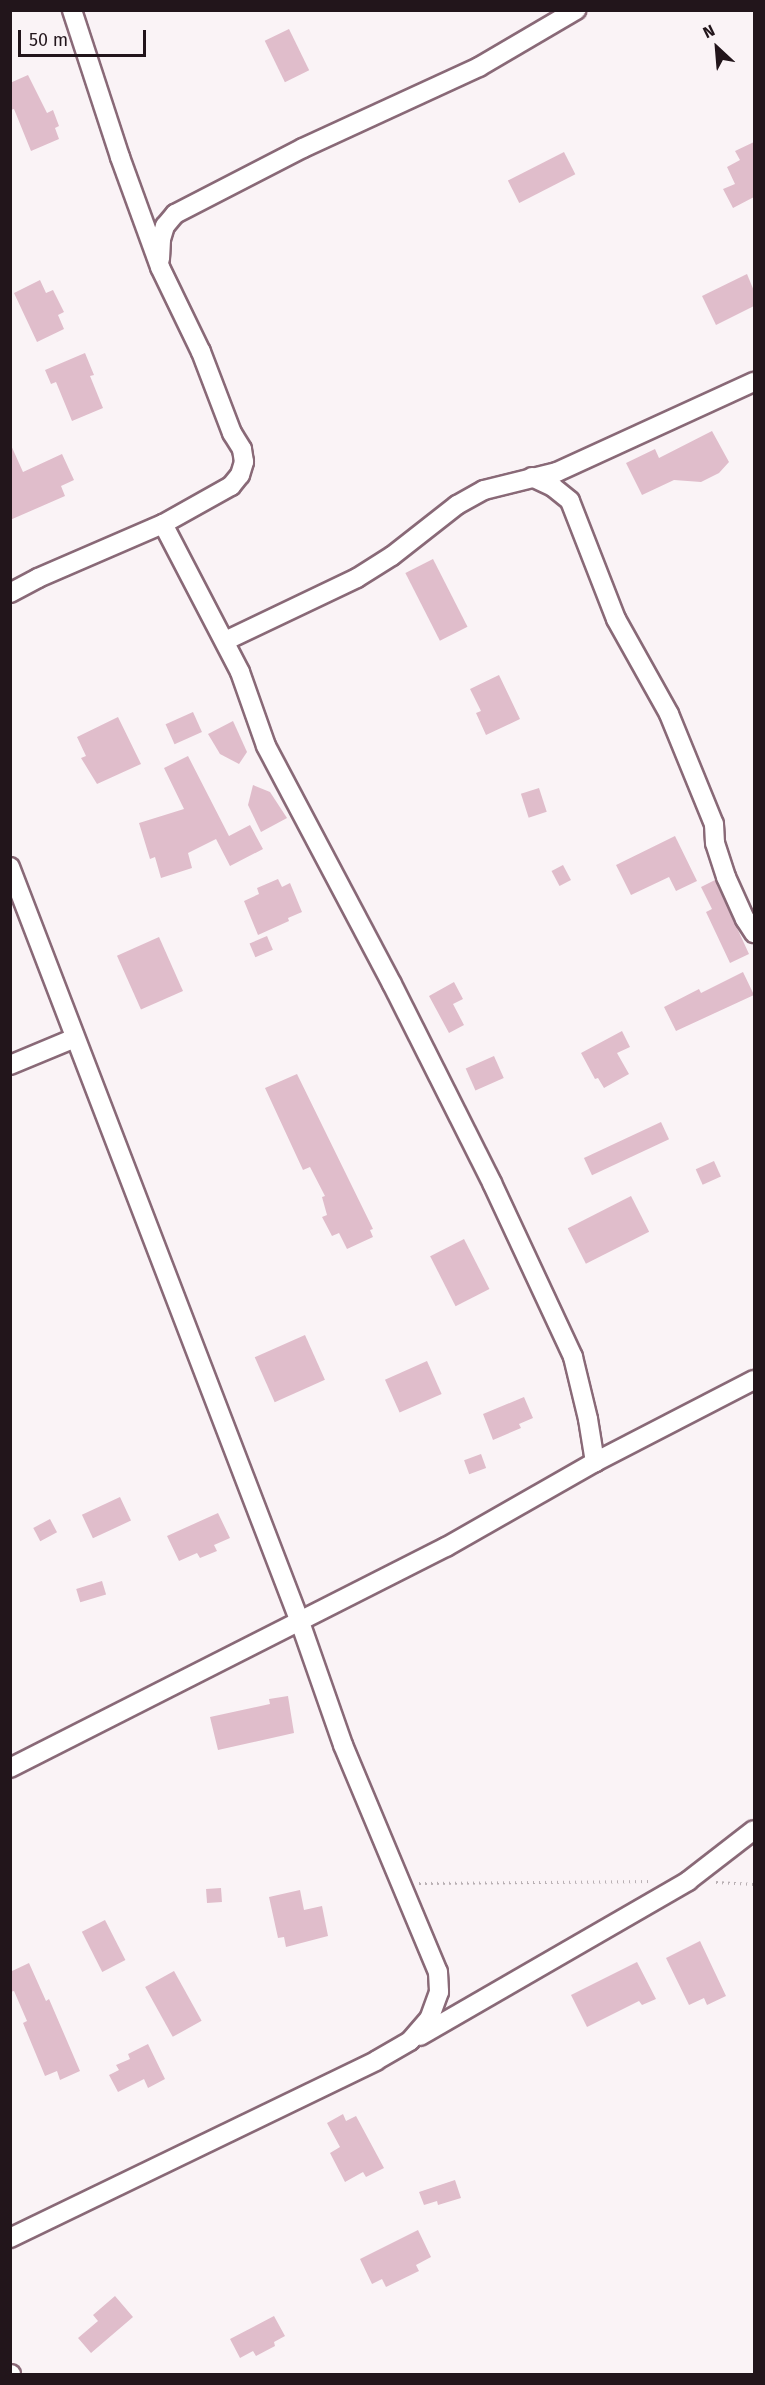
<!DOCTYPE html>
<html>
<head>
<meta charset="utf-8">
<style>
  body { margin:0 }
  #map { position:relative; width:765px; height:2385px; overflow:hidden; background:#faf3f6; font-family:"Fira Sans",sans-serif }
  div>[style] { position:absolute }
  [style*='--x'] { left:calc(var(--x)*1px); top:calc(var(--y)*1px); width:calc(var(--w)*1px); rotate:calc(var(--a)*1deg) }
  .building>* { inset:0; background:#e0bdcb; transform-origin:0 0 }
  .path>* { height:3px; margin-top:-1.5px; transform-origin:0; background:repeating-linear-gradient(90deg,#b9b0b4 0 1.5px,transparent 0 6px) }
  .roads { filter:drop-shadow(2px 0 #896977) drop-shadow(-2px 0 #896977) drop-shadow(0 2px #896977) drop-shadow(0 -2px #896977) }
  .minor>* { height:18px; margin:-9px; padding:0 9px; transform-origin:9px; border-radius:9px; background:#fff }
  span { translate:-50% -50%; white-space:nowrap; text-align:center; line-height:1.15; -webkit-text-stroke:6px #faf3f6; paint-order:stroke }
  .frame { position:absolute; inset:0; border:12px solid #22151b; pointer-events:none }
  .north { position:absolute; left:687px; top:18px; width:60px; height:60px; -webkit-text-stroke:4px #faf3f6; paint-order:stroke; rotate:334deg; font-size:16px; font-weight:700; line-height:24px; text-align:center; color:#22151b }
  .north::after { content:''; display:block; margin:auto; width:21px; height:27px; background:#22151b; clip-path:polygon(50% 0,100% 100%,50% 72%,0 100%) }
  .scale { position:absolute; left:18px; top:30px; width:128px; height:27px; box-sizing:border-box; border:3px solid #22151b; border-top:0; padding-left:8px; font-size:18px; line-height:21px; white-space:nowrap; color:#22151b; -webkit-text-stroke:4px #faf3f6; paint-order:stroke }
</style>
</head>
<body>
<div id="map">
  <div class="building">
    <div style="left:289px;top:29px;width:46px;height:27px;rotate:64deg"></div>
    <div style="clip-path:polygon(28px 75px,47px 113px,53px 110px,59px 126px,55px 128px,59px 139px,31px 151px,14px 109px,10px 110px,10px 83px)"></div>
    <div style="clip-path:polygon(754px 142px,754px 197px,733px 208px,723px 189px,735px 184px,727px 167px,740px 160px,735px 151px)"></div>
    <div style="left:564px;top:152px;width:25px;height:63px;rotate:63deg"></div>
    <div style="clip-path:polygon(747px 274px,754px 291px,754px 306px,716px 325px,702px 296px)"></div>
    <div style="clip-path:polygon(40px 280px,46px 293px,53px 290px,64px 312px,58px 315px,64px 329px,37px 342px,14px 293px)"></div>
    <div style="clip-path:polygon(85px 353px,94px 375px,90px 376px,103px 408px,72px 421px,56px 382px,51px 384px,45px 370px)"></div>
    <div style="clip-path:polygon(712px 431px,729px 462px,719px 473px,701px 482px,674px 480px,642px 495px,626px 463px,655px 449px,659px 458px)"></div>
    <div style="clip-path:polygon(10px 443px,23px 472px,62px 454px,74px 480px,61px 486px,65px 496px,10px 520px)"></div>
    <div style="left:433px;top:559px;width:76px;height:31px;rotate:63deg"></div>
    <div style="clip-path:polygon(499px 675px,520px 719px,486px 735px,476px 713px,481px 711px,470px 689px)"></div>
    <div style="left:193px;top:712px;width:22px;height:30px;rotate:66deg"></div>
    <div style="clip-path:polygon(118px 717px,141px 764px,97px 784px,81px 758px,86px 756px,77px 737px)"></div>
    <div style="clip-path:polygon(233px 721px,247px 752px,239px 764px,220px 754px,208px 734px)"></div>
    <div style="clip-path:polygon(188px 756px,229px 836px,250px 825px,263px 849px,230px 866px,216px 839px,188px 853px,192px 868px,161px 878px,155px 857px,150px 859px,139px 823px,184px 809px,164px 768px)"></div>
    <div style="clip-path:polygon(253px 785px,270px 792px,287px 818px,261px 832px,248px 805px)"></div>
    <div style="left:539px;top:788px;width:25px;height:19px;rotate:72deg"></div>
    <div style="clip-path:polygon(675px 836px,697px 881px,676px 891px,669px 877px,631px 895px,616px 865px)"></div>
    <div style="left:563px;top:865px;width:17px;height:13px;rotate:62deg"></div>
    <div style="clip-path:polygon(278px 879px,282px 887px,290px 883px,302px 912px,288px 918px,289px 921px,258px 935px,244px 901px,259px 894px,257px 888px)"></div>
    <div style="clip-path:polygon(715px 880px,749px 954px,730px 963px,706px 912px,712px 909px,701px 887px)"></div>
    <div style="left:267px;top:936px;width:15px;height:19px;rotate:67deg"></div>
    <div style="left:159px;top:937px;width:59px;height:46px;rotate:66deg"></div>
    <div style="clip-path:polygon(743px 972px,754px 995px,676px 1031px,664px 1007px,699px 989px,701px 993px)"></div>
    <div style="clip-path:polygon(454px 982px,463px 999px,453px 1004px,464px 1025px,449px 1033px,429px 996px)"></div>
    <div style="clip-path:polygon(622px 1031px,630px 1047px,617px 1053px,629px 1074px,604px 1088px,598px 1078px,595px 1079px,581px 1053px)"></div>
    <div style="left:494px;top:1056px;width:24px;height:31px;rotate:66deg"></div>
    <div style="clip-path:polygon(297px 1074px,373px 1229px,370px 1230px,373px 1237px,347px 1249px,339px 1233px,332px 1236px,322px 1217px,327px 1215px,322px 1197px,325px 1196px,310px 1167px,303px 1170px,265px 1088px)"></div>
    <div style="left:661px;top:1122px;width:19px;height:85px;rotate:65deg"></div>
    <div style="left:714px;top:1161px;width:17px;height:20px;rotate:66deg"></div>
    <div style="left:631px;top:1196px;width:40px;height:71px;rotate:63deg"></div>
    <div style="left:464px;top:1239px;width:56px;height:38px;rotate:63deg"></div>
    <div style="left:305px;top:1335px;width:49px;height:55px;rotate:66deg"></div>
    <div style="left:427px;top:1361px;width:36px;height:46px;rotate:66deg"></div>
    <div style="clip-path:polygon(524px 1397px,533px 1418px,519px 1424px,521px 1428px,493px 1440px,483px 1414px)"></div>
    <div style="left:481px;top:1454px;width:15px;height:18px;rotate:70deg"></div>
    <div style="left:120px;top:1497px;width:26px;height:42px;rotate:65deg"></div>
    <div style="clip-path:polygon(218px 1513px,230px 1538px,214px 1545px,217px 1551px,200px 1558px,197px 1553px,179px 1561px,167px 1536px)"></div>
    <div style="left:50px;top:1519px;width:15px;height:19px;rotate:62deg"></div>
    <div style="left:102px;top:1581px;width:14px;height:27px;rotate:73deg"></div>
    <div style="clip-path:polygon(288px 1696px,294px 1733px,218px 1750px,210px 1717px,270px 1704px,269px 1699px)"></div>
    <div style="left:221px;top:1888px;width:14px;height:15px;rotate:86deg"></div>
    <div style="clip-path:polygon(300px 1890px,304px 1910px,322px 1906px,328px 1936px,286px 1947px,284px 1937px,278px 1938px,269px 1897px)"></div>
    <div style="left:105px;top:1920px;width:45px;height:26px;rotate:63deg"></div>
    <div style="clip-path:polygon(700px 1941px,726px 1996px,707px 2005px,704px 1998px,689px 2005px,666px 1958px)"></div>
    <div style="clip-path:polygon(637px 1962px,656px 1999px,642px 2005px,639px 2001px,587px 2027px,571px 1995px)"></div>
    <div style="clip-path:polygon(29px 1963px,46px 2001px,49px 1999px,80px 2071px,60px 2080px,57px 2071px,45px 2076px,23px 2023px,27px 2021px,14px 1991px,10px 1992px,10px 1972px)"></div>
    <div style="left:174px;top:1971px;width:57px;height:33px;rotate:61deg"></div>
    <div style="clip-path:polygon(148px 2044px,165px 2079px,148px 2088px,144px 2079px,118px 2092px,109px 2075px,119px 2070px,116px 2065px,130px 2059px,128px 2054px)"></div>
    <div style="clip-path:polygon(343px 2114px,346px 2121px,356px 2116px,384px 2168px,366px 2177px,363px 2172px,345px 2182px,330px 2153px,340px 2147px,327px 2123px)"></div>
    <div style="clip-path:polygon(455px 2180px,461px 2198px,438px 2205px,437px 2201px,424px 2205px,419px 2192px)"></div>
    <div style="clip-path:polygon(418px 2230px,431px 2257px,416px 2265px,419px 2271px,386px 2287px,382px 2279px,372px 2284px,360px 2259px)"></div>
    <div style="clip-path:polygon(115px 2296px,133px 2317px,91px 2353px,78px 2338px,98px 2321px,93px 2315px)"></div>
    <div style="clip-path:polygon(274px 2316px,285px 2336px,274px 2342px,275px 2346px,256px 2356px,253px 2351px,240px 2358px,230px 2339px)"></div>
  </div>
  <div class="path">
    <div style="--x:716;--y:1882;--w:38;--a:3"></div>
    <div style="--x:419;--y:1883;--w:234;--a:-0.5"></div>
  </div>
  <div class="roads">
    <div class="minor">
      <div style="--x:160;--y:259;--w:20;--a:-87"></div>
      <div style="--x:161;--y:239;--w:14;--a:-73"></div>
      <div style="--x:165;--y:226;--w:16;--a:-50"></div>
      <div style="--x:175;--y:214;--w:144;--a:-27.3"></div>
      <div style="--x:303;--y:148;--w:194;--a:-24.7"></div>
      <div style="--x:479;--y:67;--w:113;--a:-30.4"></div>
      <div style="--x:532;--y:477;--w:23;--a:25"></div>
      <div style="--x:553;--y:487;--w:22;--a:39"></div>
      <div style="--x:570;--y:501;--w:127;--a:68.7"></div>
      <div style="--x:616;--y:619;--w:109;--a:60.8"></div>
      <div style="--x:669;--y:714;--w:119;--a:67.8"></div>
      <div style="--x:714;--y:824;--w:19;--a:87"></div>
      <div style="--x:715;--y:843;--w:36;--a:72"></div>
      <div style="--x:726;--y:877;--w:46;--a:65.7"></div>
      <div style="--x:745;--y:919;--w:17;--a:57"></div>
      <div style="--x:163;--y:524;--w:167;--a:62.5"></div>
      <div style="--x:240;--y:672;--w:78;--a:70.6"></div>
      <div style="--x:266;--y:746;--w:269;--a:62.1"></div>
      <div style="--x:392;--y:984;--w:223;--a:63.3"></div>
      <div style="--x:492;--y:1183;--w:192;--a:65"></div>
      <div style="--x:573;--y:1357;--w:64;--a:76.4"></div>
      <div style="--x:588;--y:1419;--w:44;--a:80.8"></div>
      <div style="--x:10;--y:593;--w:32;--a:-28"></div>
      <div style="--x:38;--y:578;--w:136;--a:-23.4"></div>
      <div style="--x:163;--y:524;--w:78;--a:-29.2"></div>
      <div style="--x:231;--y:486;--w:14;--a:-51"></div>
      <div style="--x:240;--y:475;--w:14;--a:-73"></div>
      <div style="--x:244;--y:462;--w:13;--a:-99"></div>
      <div style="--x:242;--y:449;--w:19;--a:-122"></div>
      <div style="--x:232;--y:433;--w:87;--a:-110.9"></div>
      <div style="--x:201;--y:352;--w:94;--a:-115.8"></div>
      <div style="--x:160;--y:267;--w:117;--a:-110"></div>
      <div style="--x:120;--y:157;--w:155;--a:-108.1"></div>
      <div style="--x:225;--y:641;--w:146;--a:-25.5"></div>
      <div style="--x:357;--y:578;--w:41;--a:-32.2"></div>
      <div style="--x:392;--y:556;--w:83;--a:-38.1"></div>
      <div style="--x:457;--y:505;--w:31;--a:-29"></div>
      <div style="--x:484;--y:490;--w:75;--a:-13.9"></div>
      <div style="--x:557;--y:472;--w:217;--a:-24.6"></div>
      <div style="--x:10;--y:867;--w:809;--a:68.99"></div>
      <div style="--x:300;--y:1622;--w:130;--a:70.7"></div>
      <div style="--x:343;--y:1745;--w:246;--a:67.3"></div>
      <div style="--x:438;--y:1972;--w:20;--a:87"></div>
      <div style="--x:439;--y:1992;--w:29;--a:110"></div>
      <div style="--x:429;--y:2019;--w:29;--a:131"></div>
      <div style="--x:410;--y:2041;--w:39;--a:150"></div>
      <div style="--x:376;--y:2061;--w:407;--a:154.2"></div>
      <div style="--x:10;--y:1065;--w:70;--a:-22.6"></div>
      <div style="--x:10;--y:1768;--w:489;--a:-26.9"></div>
      <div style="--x:446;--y:1547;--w:172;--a:-29.7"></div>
      <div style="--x:595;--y:1462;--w:179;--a:-27.3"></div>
      <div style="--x:420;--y:2036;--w:310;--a:-30"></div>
      <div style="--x:688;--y:1881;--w:83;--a:-37.7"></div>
      <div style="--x:10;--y:2374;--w:1;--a:0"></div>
    </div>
  </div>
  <div class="frame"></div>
  <div class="north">N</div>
  <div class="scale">50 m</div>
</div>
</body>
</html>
